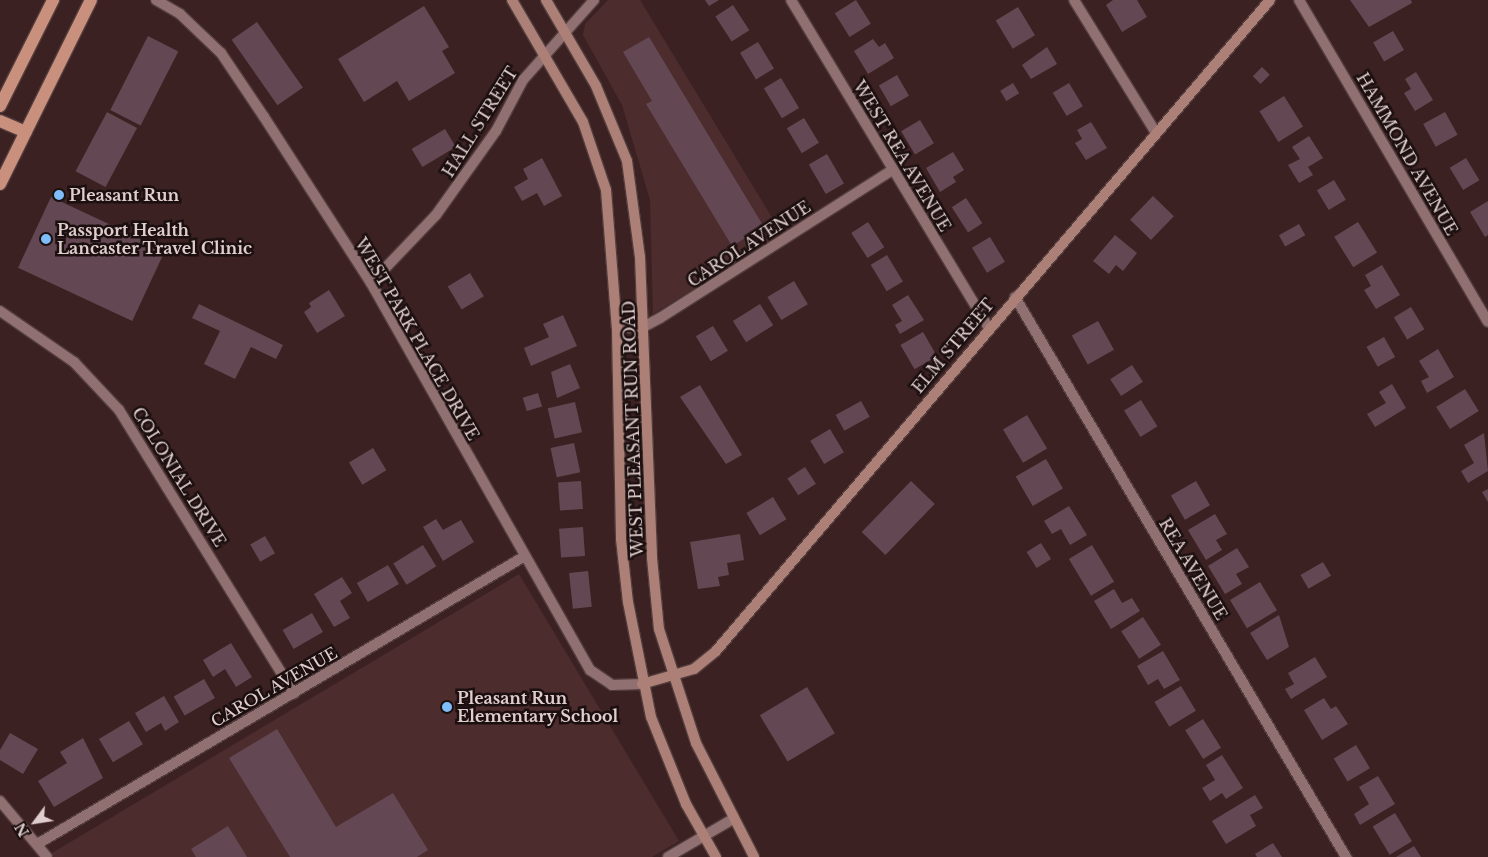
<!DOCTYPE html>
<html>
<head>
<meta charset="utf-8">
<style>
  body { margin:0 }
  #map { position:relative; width:1488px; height:857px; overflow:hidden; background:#3c2122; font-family:"Libre Baskerville",serif }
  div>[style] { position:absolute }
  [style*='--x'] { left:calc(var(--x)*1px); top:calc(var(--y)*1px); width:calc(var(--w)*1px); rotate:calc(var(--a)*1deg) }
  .built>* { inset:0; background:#4c2c2d }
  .building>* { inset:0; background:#634853; transform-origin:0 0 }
  .roads { filter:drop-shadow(1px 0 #533d3d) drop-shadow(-1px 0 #533d3d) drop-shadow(0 1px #533d3d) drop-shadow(0 -1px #533d3d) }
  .street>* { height:10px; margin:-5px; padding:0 5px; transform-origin:5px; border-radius:5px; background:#907070 }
  .secondary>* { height:10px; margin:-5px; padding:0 5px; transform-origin:5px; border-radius:5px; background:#ac8076 }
  .primary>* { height:12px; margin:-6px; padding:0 6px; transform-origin:6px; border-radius:6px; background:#c9907d }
  .dots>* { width:14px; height:14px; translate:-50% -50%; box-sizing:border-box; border:2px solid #1b0f0f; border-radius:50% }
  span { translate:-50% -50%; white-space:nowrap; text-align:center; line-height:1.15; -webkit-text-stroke:5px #1b0f0f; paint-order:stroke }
  .street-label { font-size:16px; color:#e0cdcd }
  .poi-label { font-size:16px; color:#e0cdcd; font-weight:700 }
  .left { translate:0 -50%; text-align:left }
  .north { position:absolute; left:10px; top:797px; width:50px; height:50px; -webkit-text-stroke:4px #1b0f0f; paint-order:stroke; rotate:239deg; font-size:14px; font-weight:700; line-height:20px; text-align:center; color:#e0cdcd }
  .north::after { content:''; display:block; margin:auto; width:18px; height:22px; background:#e0cdcd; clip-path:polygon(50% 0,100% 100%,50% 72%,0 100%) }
</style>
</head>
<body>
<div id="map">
  <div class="built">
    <div style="clip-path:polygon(608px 0,640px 0,782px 234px,653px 314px,650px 200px,622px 105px,583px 35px,585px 24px)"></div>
    <div style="clip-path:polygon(519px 574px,679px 841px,652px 857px,54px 857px,52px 853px)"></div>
  </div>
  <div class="building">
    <div style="clip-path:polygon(705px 0,719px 0,709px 6px)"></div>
    <div style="left:856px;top:0;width:28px;height:25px;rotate:58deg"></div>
    <div style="clip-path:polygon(1113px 0,1137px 0,1147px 17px,1122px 32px,1106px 5px)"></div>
    <div style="clip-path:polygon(1350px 0,1411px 0,1412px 3px,1369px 27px)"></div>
    <div style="left:733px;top:5px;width:30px;height:21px;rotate:57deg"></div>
    <div style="clip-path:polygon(424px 6px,449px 47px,442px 51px,455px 73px,409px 101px,397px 81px,364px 102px,338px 59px)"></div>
    <div style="left:1018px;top:7px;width:33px;height:26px;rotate:59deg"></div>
    <div style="left:257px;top:22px;width:80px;height:31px;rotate:55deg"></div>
    <div style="left:1393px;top:31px;width:22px;height:23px;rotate:60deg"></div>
    <div style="left:148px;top:36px;width:34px;height:83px;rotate:27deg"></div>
    <div style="clip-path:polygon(649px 37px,764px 227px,732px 246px,646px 104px,652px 101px,623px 52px)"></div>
    <div style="clip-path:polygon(873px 39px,879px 47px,885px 43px,894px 58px,868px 74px,854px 51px)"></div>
    <div style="left:758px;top:42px;width:31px;height:21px;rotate:59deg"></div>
    <div style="clip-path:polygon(1047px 47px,1057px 64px,1031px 79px,1022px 65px)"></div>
    <div style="left:1262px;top:67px;width:11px;height:13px;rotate:45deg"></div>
    <div style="clip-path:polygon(1416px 72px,1433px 100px,1415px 111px,1404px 93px,1411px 89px,1405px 79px)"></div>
    <div style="left:897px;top:75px;width:24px;height:21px;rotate:60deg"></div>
    <div style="left:781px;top:78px;width:35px;height:20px;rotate:59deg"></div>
    <div style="left:1013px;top:83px;width:12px;height:15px;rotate:59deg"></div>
    <div style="left:1069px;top:83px;width:27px;height:19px;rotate:59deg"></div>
    <div style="left:1284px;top:96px;width:36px;height:29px;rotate:58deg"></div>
    <div style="left:107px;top:112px;width:34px;height:67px;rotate:28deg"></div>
    <div style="left:1445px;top:112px;width:26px;height:25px;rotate:61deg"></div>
    <div style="left:804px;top:118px;width:29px;height:20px;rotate:59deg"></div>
    <div style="left:920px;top:120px;width:27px;height:22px;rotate:59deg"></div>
    <div style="clip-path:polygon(1091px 122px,1107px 148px,1086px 160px,1075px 143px,1082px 139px,1077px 130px)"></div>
    <div style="left:445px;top:129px;width:21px;height:39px;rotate:59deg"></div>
    <div style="clip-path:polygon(1309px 136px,1323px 158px,1308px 167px,1313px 175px,1299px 183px,1288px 165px,1300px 159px,1292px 147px)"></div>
    <div style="clip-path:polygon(953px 152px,964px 170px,953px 177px,956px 182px,940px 192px,926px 168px)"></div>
    <div style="left:827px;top:154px;width:34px;height:21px;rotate:60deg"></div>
    <div style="clip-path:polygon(542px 158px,562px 196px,544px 206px,537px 193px,522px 201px,514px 187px,528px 179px,523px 169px)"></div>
    <div style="left:1466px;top:158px;width:26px;height:19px;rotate:59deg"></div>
    <div style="left:1334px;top:180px;width:23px;height:20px;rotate:59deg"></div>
    <div style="left:1153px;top:196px;width:29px;height:33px;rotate:44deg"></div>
    <div style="left:51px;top:197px;width:126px;height:78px;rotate:25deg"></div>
    <div style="left:966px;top:198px;width:30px;height:17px;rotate:57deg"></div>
    <div style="clip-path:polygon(1488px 201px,1488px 235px,1485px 237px,1470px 212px)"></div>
    <div style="left:868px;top:222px;width:30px;height:20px;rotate:57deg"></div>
    <div style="left:1358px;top:222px;width:36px;height:28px;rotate:58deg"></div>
    <div style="left:1299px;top:224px;width:13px;height:23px;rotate:61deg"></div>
    <div style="clip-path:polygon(1115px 235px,1137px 253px,1123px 271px,1116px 265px,1109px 274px,1093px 261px)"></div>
    <div style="left:990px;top:237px;width:29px;height:21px;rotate:59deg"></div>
    <div style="left:887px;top:255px;width:31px;height:19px;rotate:59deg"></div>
    <div style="clip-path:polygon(1382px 265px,1400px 295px,1376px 309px,1364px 290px,1371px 286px,1365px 275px)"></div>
    <div style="left:470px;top:273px;width:27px;height:26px;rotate:59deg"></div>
    <div style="left:794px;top:281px;width:27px;height:31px;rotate:59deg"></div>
    <div style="clip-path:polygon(329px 290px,345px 316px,317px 333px,304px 312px,311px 307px,309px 303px)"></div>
    <div style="clip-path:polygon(908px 295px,924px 320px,900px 334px,895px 325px,902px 321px,892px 305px)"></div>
    <div style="clip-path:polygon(199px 304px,283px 345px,276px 359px,251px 347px,235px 379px,204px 364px,220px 331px,192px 318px)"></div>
    <div style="left:760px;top:304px;width:25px;height:32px;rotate:58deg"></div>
    <div style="left:1411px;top:307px;width:26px;height:20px;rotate:59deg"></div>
    <div style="clip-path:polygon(563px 315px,577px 346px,531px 366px,524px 348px,549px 337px,543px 324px)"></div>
    <div style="left:1098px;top:321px;width:33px;height:30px;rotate:61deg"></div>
    <div style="left:713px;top:326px;width:29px;height:20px;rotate:59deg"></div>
    <div style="left:923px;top:332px;width:28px;height:26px;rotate:60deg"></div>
    <div style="left:1384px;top:337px;width:23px;height:20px;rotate:61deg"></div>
    <div style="clip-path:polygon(1438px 349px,1454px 377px,1427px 393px,1421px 381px,1429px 377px,1419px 361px)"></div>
    <div style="clip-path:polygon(570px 364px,580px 388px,557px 398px,551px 372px)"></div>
    <div style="left:1132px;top:365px;width:20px;height:26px;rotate:57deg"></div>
    <div style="clip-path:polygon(1392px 384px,1406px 408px,1375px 427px,1367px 414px,1386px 403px,1379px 392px)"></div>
    <div style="clip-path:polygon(700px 385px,742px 455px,726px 464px,680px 397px)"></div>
    <div style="left:1465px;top:389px;width:26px;height:34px;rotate:58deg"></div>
    <div style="left:538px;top:393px;width:14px;height:16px;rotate:73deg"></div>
    <div style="left:1141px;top:400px;width:31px;height:20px;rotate:58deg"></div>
    <div style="left:861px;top:401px;width:18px;height:29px;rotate:61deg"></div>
    <div style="left:575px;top:402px;width:31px;height:28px;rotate:77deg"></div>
    <div style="left:1027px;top:415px;width:39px;height:28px;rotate:59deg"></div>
    <div style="left:830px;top:429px;width:27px;height:23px;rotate:59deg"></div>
    <div style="clip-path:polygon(1484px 433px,1488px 471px,1468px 483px,1461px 471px,1474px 463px,1464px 445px)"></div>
    <div style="left:574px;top:443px;width:30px;height:24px;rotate:78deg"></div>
    <div style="left:373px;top:448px;width:26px;height:28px;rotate:59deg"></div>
    <div style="left:1046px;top:459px;width:34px;height:35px;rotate:60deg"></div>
    <div style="left:805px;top:467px;width:20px;height:21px;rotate:57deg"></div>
    <div style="left:581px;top:481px;width:28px;height:23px;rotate:86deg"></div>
    <div style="left:911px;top:481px;width:33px;height:71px;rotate:44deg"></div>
    <div style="left:1196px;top:481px;width:28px;height:29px;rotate:60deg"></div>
    <div style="clip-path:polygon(1488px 489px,1488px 502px,1482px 492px)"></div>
    <div style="left:773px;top:497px;width:26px;height:31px;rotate:59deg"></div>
    <div style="clip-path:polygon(1069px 506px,1087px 535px,1070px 545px,1061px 529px,1052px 534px,1044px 521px)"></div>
    <div style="clip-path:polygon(1215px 514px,1227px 534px,1216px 540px,1222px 550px,1206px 560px,1188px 530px)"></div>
    <div style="clip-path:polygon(436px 519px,443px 530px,461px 520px,474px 542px,443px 561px,423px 527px)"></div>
    <div style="left:583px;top:527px;width:29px;height:24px;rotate:86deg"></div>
    <div style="clip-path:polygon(740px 534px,744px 560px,727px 563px,729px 575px,718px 577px,720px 586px,698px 589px,690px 542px)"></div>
    <div style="left:265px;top:536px;width:20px;height:17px;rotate:60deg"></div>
    <div style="left:1041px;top:543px;width:19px;height:17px;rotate:58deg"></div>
    <div style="left:423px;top:545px;width:25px;height:35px;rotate:58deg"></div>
    <div style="left:1092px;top:545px;width:43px;height:27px;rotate:59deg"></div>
    <div style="clip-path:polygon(1237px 548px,1249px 567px,1236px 574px,1242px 584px,1225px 594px,1208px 566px)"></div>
    <div style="left:1323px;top:562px;width:16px;height:26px;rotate:60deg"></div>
    <div style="left:388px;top:565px;width:22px;height:36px;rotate:60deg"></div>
    <div style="left:588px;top:571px;width:36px;height:19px;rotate:84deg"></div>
    <div style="clip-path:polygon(342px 577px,352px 593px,340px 601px,350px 618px,334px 627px,314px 594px)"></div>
    <div style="left:1260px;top:582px;width:33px;height:35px;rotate:59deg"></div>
    <div style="clip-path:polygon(1114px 589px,1122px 603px,1132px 598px,1140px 611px,1111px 629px,1094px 601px)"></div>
    <div style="left:312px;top:613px;width:22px;height:34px;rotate:60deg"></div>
    <div style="clip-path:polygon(1279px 615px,1289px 647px,1267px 660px,1250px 633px)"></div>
    <div style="left:1143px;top:617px;width:33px;height:26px;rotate:57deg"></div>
    <div style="clip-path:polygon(231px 643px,252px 677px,236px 687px,225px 669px,213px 677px,203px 660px)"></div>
    <div style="clip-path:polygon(1163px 651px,1180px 680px,1164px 689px,1158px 679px,1148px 685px,1137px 666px)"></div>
    <div style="clip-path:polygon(1315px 657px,1327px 677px,1291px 699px,1285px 689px,1294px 684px,1288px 673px)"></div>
    <div style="left:204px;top:679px;width:22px;height:35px;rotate:60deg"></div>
    <div style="left:1181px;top:686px;width:29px;height:31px;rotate:59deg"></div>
    <div style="left:807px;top:687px;width:54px;height:55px;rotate:59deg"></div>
    <div style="clip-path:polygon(164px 696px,179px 722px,165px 731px,161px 723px,146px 732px,135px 713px)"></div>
    <div style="clip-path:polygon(1324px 698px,1331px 709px,1336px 706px,1348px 724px,1322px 740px,1304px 710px)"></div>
    <div style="left:1203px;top:719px;width:34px;height:21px;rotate:58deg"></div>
    <div style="left:129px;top:721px;width:27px;height:35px;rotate:59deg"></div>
    <div style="clip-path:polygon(277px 729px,336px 827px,393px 793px,428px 850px,417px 857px,290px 857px,229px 758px)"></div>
    <div style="clip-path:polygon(10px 733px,38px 749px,23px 774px,0 760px,0 750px)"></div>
    <div style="clip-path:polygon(83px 738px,103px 778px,54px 807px,38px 781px,67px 763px,60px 752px)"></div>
    <div style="left:1356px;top:745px;width:27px;height:26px;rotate:59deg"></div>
    <div style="clip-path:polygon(1222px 755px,1243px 788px,1226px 799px,1222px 793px,1210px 801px,1202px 788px,1215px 780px,1206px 765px)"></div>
    <div style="clip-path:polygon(1378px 776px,1395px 804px,1360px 825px,1354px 814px,1369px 804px,1359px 787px)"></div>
    <div style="clip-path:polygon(1255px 795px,1263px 808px,1250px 815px,1256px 826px,1226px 844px,1212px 821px)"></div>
    <div style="left:1395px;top:813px;width:33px;height:26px;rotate:59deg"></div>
    <div style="clip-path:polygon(228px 826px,247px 857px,196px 857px,191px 849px)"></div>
    <div style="clip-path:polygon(1273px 843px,1282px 857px,1257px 857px,1255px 854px)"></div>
    <div style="clip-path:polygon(1414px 846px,1421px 857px,1396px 857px)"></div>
  </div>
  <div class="roads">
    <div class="street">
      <div style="--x:156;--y:0;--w:28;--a:30"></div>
      <div style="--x:180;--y:14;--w:57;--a:43.6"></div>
      <div style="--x:221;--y:53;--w:77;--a:56.1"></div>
      <div style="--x:264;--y:117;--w:197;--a:57.2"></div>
      <div style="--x:371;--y:283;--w:445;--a:60.5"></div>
      <div style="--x:590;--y:670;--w:27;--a:34"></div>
      <div style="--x:612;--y:685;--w:30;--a:-2"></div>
      <div style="--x:791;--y:0;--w:381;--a:58.9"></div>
      <div style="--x:1074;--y:0;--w:154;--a:58.3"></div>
      <div style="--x:1299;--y:0;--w:373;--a:59.6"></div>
      <div style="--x:371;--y:283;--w:94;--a:-46.3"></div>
      <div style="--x:436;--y:215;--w:103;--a:-54.5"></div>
      <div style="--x:496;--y:131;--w:58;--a:-62.1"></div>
      <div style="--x:523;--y:80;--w:107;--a:-48.4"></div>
      <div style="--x:1015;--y:297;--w:651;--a:59.41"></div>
      <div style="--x:0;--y:311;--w:90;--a:34.6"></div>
      <div style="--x:74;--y:362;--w:66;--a:46.8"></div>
      <div style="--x:119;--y:410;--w:333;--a:58.3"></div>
      <div style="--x:617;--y:329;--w:28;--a:-6"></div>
      <div style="--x:645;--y:326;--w:17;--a:-28"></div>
      <div style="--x:660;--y:318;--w:275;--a:-32.5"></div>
      <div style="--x:0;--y:801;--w:73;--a:50"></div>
      <div style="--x:39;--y:843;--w:564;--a:-30.56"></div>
      <div style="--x:668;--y:857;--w:75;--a:-30.3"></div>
    </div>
    <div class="secondary">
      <div style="--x:512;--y:0;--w:141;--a:59.8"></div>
      <div style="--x:583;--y:122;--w:72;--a:71.3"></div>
      <div style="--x:606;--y:190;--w:139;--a:85.5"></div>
      <div style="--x:617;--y:329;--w:210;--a:88.9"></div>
      <div style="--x:621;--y:539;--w:63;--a:83.7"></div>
      <div style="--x:628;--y:602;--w:117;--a:78.7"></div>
      <div style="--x:651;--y:717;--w:94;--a:68.1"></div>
      <div style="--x:686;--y:804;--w:61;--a:60.5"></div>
      <div style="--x:546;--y:0;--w:99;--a:59.8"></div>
      <div style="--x:596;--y:86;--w:81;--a:67.5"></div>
      <div style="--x:627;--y:161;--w:97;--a:82.3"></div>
      <div style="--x:640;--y:257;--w:301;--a:87.7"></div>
      <div style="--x:652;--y:558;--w:71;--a:84.4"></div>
      <div style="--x:659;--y:629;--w:120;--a:72"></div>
      <div style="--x:696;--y:743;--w:128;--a:63"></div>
      <div style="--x:642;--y:684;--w:54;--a:-16.1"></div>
      <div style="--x:694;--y:669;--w:28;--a:-39"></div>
      <div style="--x:716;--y:651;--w:855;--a:-49.6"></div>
    </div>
    <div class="primary">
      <div style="--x:0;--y:106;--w:119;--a:-63.4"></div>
      <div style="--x:0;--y:121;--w:28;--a:23"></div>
      <div style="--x:0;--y:184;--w:205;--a:-63.7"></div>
    </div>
  </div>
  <div class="dots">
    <div style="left:59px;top:195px;background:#7fbdfa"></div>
    <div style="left:46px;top:239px;background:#7fbdfa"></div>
    <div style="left:447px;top:707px;background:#7fbdfa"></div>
  </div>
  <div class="street-label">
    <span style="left:480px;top:122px;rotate:-58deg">HALL STREET</span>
    <span style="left:1407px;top:154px;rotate:60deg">HAMMOND AVENUE</span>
    <span style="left:902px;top:156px;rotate:59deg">WEST REA AVENUE</span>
    <span style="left:749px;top:244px;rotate:-33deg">CAROL AVENUE</span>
    <span style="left:417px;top:339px;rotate:60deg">WEST PARK PLACE DRIVE</span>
    <span style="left:953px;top:346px;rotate:-50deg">ELM STREET</span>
    <span style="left:633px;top:429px;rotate:-92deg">WEST PLEASANT RUN ROAD</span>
    <span style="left:179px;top:477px;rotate:58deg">COLONIAL DRIVE</span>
    <span style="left:1193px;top:569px;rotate:59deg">REA AVENUE</span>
    <span style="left:274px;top:687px;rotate:-30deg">CAROL AVENUE</span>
  </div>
  <div class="poi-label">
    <span class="left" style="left:69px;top:195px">Pleasant Run</span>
    <span class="left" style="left:57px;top:239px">Passport Health<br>Lancaster Travel Clinic</span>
    <span class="left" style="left:457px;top:707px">Pleasant Run<br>Elementary School</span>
  </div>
  <div class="north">N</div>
</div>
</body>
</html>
